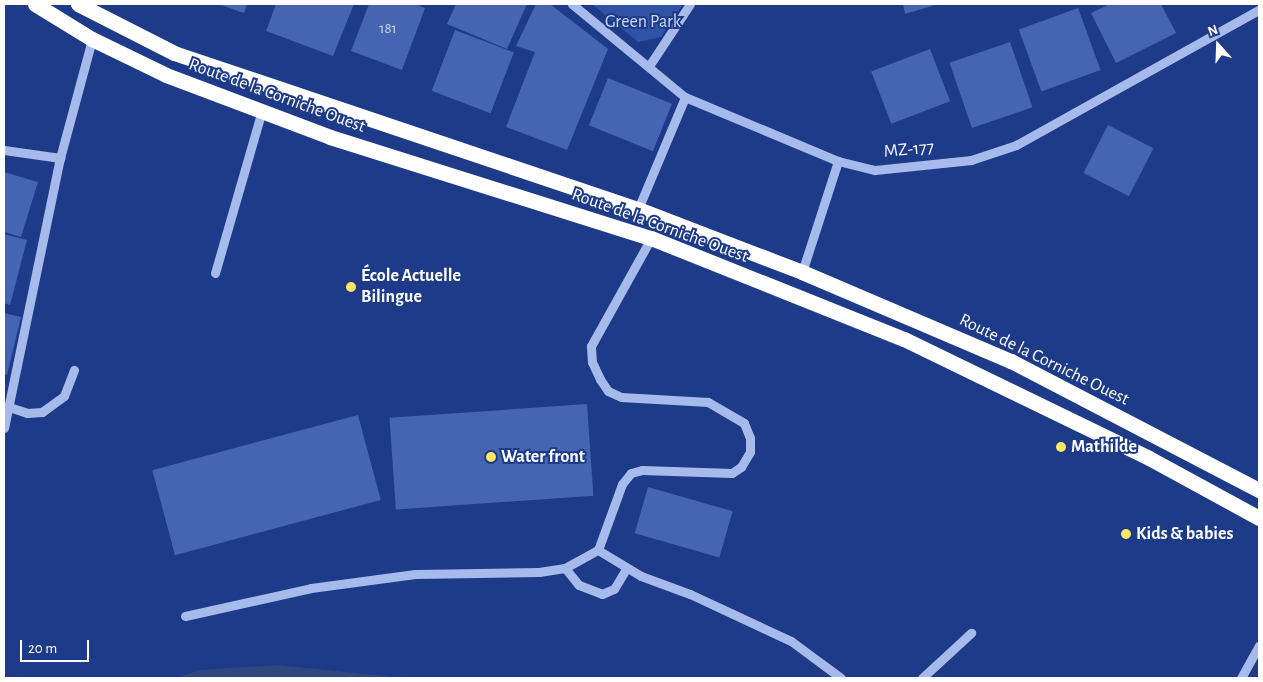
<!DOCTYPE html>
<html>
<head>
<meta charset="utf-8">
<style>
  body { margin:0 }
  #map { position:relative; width:1263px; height:682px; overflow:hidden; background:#1d3b88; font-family:"Alegreya Sans",sans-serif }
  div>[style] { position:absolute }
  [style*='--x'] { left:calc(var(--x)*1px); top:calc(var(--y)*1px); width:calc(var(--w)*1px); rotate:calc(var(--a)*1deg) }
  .green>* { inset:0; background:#3053a5 }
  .water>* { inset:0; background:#30467f }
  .building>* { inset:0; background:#4564b1; transform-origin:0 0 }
  .minor>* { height:9px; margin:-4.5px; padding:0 4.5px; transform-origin:4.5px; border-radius:4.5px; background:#a6bbeb }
  .highway>* { height:15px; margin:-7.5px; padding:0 7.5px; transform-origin:7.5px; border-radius:7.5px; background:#fff }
  .dots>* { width:14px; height:14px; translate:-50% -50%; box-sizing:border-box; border:2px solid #1d3b88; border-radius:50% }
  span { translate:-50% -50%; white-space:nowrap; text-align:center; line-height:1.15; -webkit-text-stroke:4px #1d3b88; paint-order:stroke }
  .number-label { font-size:15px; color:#d0d8ec }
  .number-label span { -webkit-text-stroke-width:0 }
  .park-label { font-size:18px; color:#cbd9f8 }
  .street-label { font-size:18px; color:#fff }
  .poi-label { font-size:18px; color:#fff; font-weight:700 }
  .left { translate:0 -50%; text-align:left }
  .frame { position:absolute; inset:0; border:5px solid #fff; pointer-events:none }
  .north { position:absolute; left:1193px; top:20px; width:50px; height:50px; -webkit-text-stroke:4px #1d3b88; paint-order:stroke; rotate:340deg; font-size:14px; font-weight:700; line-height:20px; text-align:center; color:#fff }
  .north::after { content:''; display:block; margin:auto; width:18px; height:22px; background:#fff; clip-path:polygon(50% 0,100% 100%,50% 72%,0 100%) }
  .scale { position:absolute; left:20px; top:640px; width:69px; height:22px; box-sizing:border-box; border:2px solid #fff; border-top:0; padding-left:6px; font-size:15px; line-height:18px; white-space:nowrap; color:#fff; -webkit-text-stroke:4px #1d3b88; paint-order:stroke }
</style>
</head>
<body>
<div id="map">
  <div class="green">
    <div style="clip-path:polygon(592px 4px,683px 4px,661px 37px,638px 42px)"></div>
  </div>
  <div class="water">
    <div style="clip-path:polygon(277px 665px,404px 678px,177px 678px,200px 670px)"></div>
  </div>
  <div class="building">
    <div style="clip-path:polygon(218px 4px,247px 4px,244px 13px)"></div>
    <div style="clip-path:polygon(276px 4px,354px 4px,333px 56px,266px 31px)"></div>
    <div style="clip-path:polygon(369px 4px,415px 4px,425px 8px,402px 70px,351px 51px)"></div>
    <div style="clip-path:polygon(456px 4px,527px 4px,507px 49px,447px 24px)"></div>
    <div style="clip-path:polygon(536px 4px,550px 4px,608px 49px,567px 150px,506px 127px,535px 52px,516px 46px)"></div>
    <div style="clip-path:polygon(903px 4px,938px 4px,905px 14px)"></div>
    <div style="clip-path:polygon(1110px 4px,1161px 4px,1176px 33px,1116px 63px,1091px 13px)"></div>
    <div style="left:1078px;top:8px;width:66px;height:63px;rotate:70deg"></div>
    <div style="left:455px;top:30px;width:63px;height:65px;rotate:21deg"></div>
    <div style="left:1010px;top:42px;width:69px;height:64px;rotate:71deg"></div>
    <div style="left:930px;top:49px;width:56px;height:63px;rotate:69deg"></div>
    <div style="left:608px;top:78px;width:69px;height:51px;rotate:22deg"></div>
    <div style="left:1108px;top:125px;width:51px;height:54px;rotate:27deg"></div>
    <div style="clip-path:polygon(4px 172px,38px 182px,21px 237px,4px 232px)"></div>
    <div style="clip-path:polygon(4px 234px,27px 240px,10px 305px,4px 303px)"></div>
    <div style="clip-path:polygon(4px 313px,21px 317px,7px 375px,4px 374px)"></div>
    <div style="left:587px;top:404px;width:92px;height:198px;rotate:86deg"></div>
    <div style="left:358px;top:415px;width:88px;height:213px;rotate:75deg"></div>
    <div style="left:648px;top:487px;width:88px;height:48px;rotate:16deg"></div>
  </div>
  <div class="minor">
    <div style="--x:572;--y:4;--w:146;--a:39.5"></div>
    <div style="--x:685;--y:97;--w:166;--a:22.7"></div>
    <div style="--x:838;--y:161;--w:38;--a:14"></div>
    <div style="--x:875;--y:170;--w:97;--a:-5.9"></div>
    <div style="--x:971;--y:160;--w:47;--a:-18.4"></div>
    <div style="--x:1016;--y:145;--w:278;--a:-29.1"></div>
    <div style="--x:649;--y:66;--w:74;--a:-56.5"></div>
    <div style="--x:4;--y:150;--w:57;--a:8.1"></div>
    <div style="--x:638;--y:209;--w:121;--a:-67.2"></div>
    <div style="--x:802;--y:272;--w:117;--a:-72"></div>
    <div style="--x:215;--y:273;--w:170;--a:-73.9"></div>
    <div style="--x:9;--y:407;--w:19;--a:18"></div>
    <div style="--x:27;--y:413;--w:15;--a:-4"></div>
    <div style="--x:42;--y:412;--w:27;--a:-36"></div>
    <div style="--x:64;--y:396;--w:28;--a:-69"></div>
    <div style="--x:4;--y:428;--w:276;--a:-78.3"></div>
    <div style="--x:60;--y:158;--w:123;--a:-74.9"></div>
    <div style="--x:598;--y:550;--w:70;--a:-70"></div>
    <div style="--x:622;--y:484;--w:14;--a:-51"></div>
    <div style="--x:631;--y:473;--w:11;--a:-15"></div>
    <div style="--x:642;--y:470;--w:90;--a:1.9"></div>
    <div style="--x:732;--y:473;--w:11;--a:-34"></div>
    <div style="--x:741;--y:467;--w:17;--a:-59"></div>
    <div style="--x:750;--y:452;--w:14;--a:-90"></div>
    <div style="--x:750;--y:438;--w:16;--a:-112"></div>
    <div style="--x:744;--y:423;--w:42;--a:-149.7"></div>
    <div style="--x:708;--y:402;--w:87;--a:-176.7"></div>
    <div style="--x:621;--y:397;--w:14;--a:-155"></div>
    <div style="--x:608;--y:391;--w:14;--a:-124"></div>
    <div style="--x:600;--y:379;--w:19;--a:-115"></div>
    <div style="--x:592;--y:362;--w:16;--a:-94"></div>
    <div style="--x:591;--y:346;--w:124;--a:-60.9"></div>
    <div style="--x:565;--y:568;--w:22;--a:51"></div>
    <div style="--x:579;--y:585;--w:25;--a:21"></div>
    <div style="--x:602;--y:594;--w:13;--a:-23"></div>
    <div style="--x:614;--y:589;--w:23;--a:-59"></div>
    <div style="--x:185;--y:616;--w:129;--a:-12.5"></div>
    <div style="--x:311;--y:588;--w:105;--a:-7.7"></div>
    <div style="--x:415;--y:574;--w:124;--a:-0.9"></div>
    <div style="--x:539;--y:572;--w:26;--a:-9"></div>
    <div style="--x:565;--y:568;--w:38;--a:-29"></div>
    <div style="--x:598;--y:550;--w:50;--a:31.2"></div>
    <div style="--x:641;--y:576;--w:52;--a:20.2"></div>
    <div style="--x:690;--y:594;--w:111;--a:25"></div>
    <div style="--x:791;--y:641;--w:62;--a:36.5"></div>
    <div style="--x:922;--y:678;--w:67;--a:-42.6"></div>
    <div style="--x:1241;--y:678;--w:37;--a:-61"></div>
  </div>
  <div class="highway">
    <div style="--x:35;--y:4;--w:67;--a:31.6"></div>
    <div style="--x:92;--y:39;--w:82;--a:25.9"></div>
    <div style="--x:166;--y:75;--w:175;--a:20.7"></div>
    <div style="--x:330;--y:137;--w:337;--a:17.5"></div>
    <div style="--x:651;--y:238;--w:272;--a:21.8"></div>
    <div style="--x:904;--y:339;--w:272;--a:25.9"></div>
    <div style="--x:1149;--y:458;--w:125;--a:28.6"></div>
    <div style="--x:78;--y:4;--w:108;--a:27"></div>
    <div style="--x:174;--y:53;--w:490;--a:18.6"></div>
    <div style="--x:638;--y:209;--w:176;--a:21"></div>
    <div style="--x:802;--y:272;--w:227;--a:23.1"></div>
    <div style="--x:1011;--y:361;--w:280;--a:27.5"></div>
  </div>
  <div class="dots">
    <div style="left:351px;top:287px;background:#fbe764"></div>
    <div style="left:1061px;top:447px;background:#fbe764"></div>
    <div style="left:491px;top:457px;background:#fbe764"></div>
    <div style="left:1126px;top:534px;background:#fbe764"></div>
  </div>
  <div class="number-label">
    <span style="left:388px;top:29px">181</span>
  </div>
  <div class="park-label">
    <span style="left:643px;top:22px">Green Park</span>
  </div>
  <div class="street-label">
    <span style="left:277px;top:96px;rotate:20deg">Route de la Corniche Ouest</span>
    <span style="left:909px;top:150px;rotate:-5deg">MZ-177</span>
    <span style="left:660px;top:226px;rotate:20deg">Route de la Corniche Ouest</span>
    <span style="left:1044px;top:360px;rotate:26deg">Route de la Corniche Ouest</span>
  </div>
  <div class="poi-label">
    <span class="left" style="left:361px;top:287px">École Actuelle<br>Bilingue</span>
    <span class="left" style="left:1071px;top:447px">Mathilde</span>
    <span class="left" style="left:501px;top:457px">Water front</span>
    <span class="left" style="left:1136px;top:534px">Kids &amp; babies</span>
  </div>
  <div class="frame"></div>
  <div class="north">N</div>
  <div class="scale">20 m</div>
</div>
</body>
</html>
